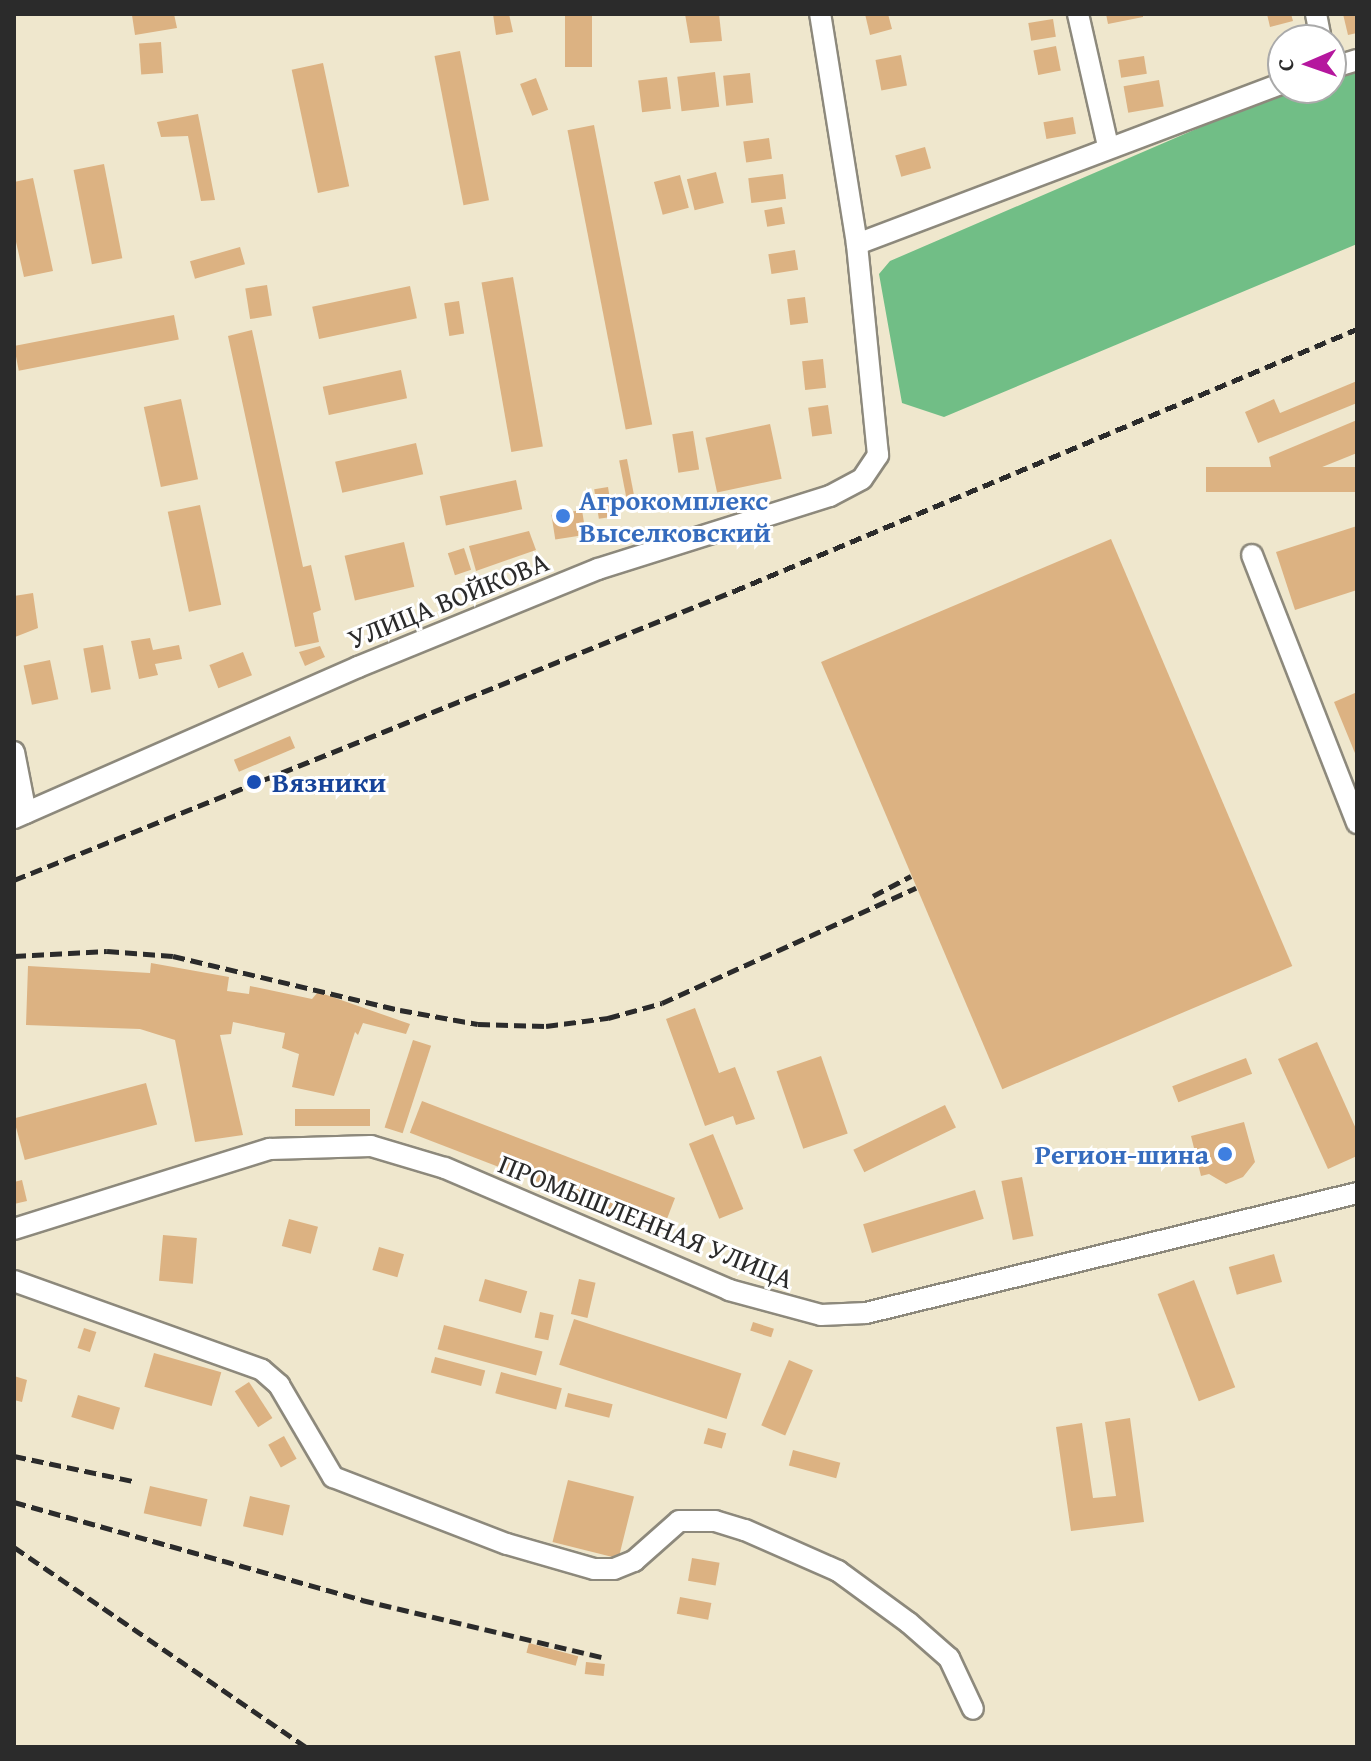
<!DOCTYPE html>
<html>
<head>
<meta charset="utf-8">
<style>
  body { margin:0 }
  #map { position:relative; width:1371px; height:1761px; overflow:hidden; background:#efe7cd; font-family:"Gentium Book Plus",serif }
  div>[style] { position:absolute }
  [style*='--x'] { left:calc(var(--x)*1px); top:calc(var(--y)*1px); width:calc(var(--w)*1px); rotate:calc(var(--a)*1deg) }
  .forest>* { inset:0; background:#71be86 }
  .building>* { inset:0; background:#dcb282; transform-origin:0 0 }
  .roads { filter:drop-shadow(2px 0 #8d897c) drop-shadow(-2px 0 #8d897c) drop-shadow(0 2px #8d897c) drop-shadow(0 -2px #8d897c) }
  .minor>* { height:20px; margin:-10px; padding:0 10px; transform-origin:10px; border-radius:10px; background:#fff }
  .rail>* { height:5px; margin-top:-2.5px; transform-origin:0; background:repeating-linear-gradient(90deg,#2b2b2b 0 12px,transparent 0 18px) }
  .dots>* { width:22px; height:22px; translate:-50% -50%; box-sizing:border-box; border:4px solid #fff; border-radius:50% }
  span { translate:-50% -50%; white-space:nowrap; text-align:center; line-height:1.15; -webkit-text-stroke:6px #fff; paint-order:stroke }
  .shop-label { font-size:28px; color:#366cbe; font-weight:700 }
  .left { translate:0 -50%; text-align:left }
  .right { translate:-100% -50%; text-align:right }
  .street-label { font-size:28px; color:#2b2b2b }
  .transit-label { font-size:28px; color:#164399; font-weight:700 }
  .frame { position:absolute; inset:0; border:16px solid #2b2b2b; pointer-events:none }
  .north { position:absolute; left:1267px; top:24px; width:80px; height:80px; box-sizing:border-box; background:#fff; border:2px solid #aaa; border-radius:50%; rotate:268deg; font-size:22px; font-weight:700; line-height:32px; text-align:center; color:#2b2b2b }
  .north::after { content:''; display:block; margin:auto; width:28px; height:36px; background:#b5179e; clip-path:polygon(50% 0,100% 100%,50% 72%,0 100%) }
</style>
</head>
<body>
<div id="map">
  <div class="forest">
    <div style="clip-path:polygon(1357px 60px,1357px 244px,944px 417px,902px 403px,879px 274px,890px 261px,1291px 88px,1331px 88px,1331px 71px)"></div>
  </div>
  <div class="building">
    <div style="clip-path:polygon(174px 14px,177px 28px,135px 35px,132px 15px)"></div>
    <div style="clip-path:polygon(493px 14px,509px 14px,513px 32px,496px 35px)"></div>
    <div style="left:565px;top:14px;width:27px;height:53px"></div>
    <div style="clip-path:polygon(685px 14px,719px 14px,722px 41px,690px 43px)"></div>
    <div style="clip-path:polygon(865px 14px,888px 14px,892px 29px,870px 35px)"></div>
    <div style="clip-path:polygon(1106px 14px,1143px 14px,1143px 17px,1108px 24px)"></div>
    <div style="clip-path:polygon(1267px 14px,1291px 14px,1293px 21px,1270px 27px)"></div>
    <div style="clip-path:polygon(1343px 14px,1357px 14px,1357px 33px,1348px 35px)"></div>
    <div style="left:1053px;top:19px;width:18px;height:25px;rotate:81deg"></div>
    <div style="left:161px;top:42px;width:31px;height:22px;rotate:86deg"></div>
    <div style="left:1056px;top:46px;width:25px;height:23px;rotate:79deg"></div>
    <div style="left:460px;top:51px;width:152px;height:26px;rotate:79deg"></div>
    <div style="left:901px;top:55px;width:31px;height:26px;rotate:79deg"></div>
    <div style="left:1144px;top:56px;width:18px;height:26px;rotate:81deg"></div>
    <div style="left:323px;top:63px;width:126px;height:32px;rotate:78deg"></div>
    <div style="left:715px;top:72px;width:35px;height:38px;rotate:83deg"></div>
    <div style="left:750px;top:73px;width:30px;height:27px;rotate:84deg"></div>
    <div style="left:667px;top:77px;width:32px;height:29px;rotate:83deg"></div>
    <div style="left:536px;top:78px;width:34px;height:17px;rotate:69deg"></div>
    <div style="left:1159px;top:80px;width:27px;height:36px;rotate:80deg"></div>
    <div style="clip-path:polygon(198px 114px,215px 200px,201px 201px,188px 136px,161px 137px,157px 122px)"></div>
    <div style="left:1073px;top:117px;width:17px;height:30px;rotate:80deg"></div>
    <div style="left:594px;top:125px;width:305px;height:27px;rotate:79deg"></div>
    <div style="left:769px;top:138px;width:21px;height:26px;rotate:82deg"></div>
    <div style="left:925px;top:147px;width:22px;height:31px;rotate:74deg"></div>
    <div style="left:104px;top:164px;width:96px;height:31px;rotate:79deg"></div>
    <div style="left:716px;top:172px;width:32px;height:30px;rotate:76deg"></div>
    <div style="left:783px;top:174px;width:25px;height:35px;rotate:83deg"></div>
    <div style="left:680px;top:175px;width:34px;height:27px;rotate:75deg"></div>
    <div style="clip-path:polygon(33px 178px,53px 271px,24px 277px,14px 233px,14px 182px)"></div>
    <div style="left:782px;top:207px;width:17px;height:18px;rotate:80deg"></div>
    <div style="left:240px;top:247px;width:18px;height:52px;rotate:74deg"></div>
    <div style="left:795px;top:250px;width:20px;height:27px;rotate:81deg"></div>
    <div style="left:513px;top:277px;width:172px;height:32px;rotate:80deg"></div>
    <div style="left:267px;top:285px;width:31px;height:22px;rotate:81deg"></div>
    <div style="left:410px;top:286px;width:33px;height:100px;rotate:78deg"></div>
    <div style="left:805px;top:297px;width:26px;height:18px;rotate:83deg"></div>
    <div style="left:459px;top:301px;width:33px;height:15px;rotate:81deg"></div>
    <div style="left:174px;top:315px;width:25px;height:163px;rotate:79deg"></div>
    <div style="clip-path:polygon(252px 330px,303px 567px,311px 565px,321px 610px,313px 613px,319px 642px,295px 647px,228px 336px)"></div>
    <div style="left:823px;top:359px;width:29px;height:21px;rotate:84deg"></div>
    <div style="left:401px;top:370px;width:29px;height:80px;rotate:78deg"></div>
    <div style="clip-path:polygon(1357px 381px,1357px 403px,1258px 443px,1245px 412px,1274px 399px,1280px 413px)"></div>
    <div style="left:181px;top:399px;width:82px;height:38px;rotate:78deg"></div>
    <div style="left:828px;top:405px;width:29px;height:20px;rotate:82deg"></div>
    <div style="clip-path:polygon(1357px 420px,1357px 453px,1275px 486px,1269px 457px)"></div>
    <div style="left:770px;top:424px;width:56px;height:66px;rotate:78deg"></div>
    <div style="left:693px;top:431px;width:39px;height:21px;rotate:81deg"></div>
    <div style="left:416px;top:443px;width:32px;height:83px;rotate:77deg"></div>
    <div style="left:627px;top:459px;width:46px;height:8px;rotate:79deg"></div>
    <div style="left:1357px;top:467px;width:25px;height:151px;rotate:90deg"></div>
    <div style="left:516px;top:480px;width:30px;height:78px;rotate:78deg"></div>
    <div style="left:608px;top:487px;width:30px;height:14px;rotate:81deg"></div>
    <div style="left:200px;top:505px;width:102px;height:33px;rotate:78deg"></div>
    <div style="left:582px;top:510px;width:25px;height:31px;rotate:81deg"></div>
    <div style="clip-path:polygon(1357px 526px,1357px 590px,1295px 610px,1276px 552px)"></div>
    <div style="clip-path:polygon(529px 531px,536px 550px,476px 571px,469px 546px)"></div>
    <div style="left:1111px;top:539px;width:464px;height:315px;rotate:67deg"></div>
    <div style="left:404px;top:542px;width:46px;height:61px;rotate:77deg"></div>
    <div style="left:464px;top:548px;width:23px;height:17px;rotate:72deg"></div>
    <div style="clip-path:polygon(33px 593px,38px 628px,15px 637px,14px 596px)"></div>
    <div style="clip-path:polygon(150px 638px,153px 650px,179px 645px,182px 659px,155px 664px,158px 675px,139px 679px,131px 641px)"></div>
    <div style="left:103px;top:645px;width:45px;height:20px;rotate:80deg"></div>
    <div style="clip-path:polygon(320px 646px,325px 657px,305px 666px,299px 652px)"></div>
    <div style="left:243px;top:652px;width:25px;height:36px;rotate:69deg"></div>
    <div style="left:50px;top:660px;width:40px;height:27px;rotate:78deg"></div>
    <div style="clip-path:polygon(1355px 693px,1357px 699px,1357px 758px,1334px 702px)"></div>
    <div style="left:290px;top:736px;width:13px;height:61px;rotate:67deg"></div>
    <div style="clip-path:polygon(151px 963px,229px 977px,227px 991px,249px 994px,250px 986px,312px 999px,318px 992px,410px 1024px,406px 1034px,363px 1023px,358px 1035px,355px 1032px,334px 1096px,292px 1087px,299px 1054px,282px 1048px,285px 1033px,233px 1022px,231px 1034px,220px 1035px,243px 1135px,195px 1142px,175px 1040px,140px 1029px,26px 1025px,28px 966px,150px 973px)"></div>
    <div style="clip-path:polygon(695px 1008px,719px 1073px,735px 1067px,755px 1119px,736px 1125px,733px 1116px,705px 1126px,666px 1019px)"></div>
    <div style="left:413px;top:1040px;width:19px;height:92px;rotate:18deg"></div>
    <div style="clip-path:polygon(1317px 1042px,1357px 1131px,1357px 1156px,1328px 1169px,1278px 1059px)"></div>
    <div style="left:821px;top:1056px;width:82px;height:47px;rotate:71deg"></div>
    <div style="left:1246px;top:1058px;width:17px;height:79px;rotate:69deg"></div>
    <div style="left:146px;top:1083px;width:43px;height:137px;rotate:75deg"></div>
    <div style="left:422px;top:1101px;width:271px;height:34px;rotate:21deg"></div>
    <div style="left:945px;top:1105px;width:25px;height:102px;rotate:64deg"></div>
    <div style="left:295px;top:1109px;width:75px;height:17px"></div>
    <div style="clip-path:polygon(1244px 1122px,1255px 1162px,1243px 1177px,1226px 1184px,1209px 1174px,1201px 1176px,1191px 1136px)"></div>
    <div style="left:713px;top:1134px;width:81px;height:26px;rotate:68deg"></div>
    <div style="left:1022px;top:1177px;width:60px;height:21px;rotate:79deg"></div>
    <div style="clip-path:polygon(22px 1180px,27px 1201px,14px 1204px,14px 1182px)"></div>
    <div style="left:975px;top:1190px;width:30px;height:117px;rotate:73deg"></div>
    <div style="left:289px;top:1219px;width:30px;height:28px;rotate:15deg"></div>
    <div style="left:163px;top:1235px;width:34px;height:46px;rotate:5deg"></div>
    <div style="left:379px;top:1247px;width:26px;height:24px;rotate:16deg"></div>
    <div style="left:1274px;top:1254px;width:29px;height:47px;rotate:74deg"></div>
    <div style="left:485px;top:1279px;width:44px;height:23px;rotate:16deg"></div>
    <div style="left:579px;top:1279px;width:17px;height:36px;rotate:13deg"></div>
    <div style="left:1194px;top:1280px;width:115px;height:39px;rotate:69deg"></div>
    <div style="left:540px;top:1312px;width:14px;height:26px;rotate:12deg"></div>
    <div style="left:574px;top:1319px;width:176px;height:48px;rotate:18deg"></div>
    <div style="left:753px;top:1322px;width:22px;height:9px;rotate:18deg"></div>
    <div style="left:444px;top:1325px;width:102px;height:25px;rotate:15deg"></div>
    <div style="left:84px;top:1328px;width:13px;height:21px;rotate:18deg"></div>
    <div style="left:154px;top:1353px;width:70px;height:35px;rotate:16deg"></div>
    <div style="left:435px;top:1357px;width:52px;height:16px;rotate:15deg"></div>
    <div style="left:789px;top:1360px;width:26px;height:71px;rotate:23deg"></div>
    <div style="left:501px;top:1372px;width:63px;height:22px;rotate:15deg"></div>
    <div style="clip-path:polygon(14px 1376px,27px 1380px,22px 1402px,14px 1400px)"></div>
    <div style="left:249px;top:1382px;width:43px;height:17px;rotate:57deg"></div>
    <div style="left:568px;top:1393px;width:46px;height:14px;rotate:14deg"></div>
    <div style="left:78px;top:1395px;width:44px;height:23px;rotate:17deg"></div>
    <div style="clip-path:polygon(1130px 1418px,1144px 1522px,1071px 1531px,1056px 1427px,1082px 1423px,1093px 1498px,1116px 1496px,1105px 1422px)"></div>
    <div style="left:708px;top:1428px;width:19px;height:16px;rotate:16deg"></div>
    <div style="left:284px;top:1436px;width:26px;height:18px;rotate:61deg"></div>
    <div style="left:793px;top:1450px;width:49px;height:16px;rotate:15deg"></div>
    <div style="left:568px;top:1480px;width:68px;height:64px;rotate:14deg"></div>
    <div style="left:150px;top:1486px;width:59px;height:28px;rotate:13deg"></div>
    <div style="left:250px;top:1496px;width:41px;height:31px;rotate:13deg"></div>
    <div style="left:692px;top:1558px;width:28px;height:23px;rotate:10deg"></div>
    <div style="left:680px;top:1597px;width:32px;height:17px;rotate:11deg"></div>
    <div style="left:529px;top:1643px;width:51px;height:10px;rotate:15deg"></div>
    <div style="left:586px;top:1662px;width:19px;height:12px;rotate:6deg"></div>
  </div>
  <div class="roads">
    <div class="minor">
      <div style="--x:1078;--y:14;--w:135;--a:77.2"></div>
      <div style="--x:1316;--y:14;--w:26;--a:79"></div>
      <div style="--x:1331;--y:68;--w:27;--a:-17"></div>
      <div style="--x:857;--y:244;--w:455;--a:-20.7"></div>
      <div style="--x:1252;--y:555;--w:288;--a:68.6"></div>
      <div style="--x:14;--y:752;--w:62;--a:78.9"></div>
      <div style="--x:14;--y:818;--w:376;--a:-23.7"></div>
      <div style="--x:358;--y:667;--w:259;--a:-22.2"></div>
      <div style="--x:598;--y:569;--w:243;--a:-17.5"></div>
      <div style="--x:830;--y:496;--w:36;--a:-28"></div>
      <div style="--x:862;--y:479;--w:29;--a:-56"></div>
      <div style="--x:878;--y:455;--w:212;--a:-95.7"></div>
      <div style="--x:857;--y:244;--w:233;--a:-99.1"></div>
      <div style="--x:14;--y:1229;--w:268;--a:-17.4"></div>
      <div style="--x:270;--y:1149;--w:101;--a:-1.7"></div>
      <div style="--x:371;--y:1146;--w:77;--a:16.6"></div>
      <div style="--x:445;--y:1168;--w:309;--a:23.2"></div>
      <div style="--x:729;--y:1290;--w:95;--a:15.2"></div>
      <div style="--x:821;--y:1315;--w:45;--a:-2.5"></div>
      <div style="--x:866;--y:1313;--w:505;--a:-13.73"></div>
      <div style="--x:14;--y:1281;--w:263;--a:19.7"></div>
      <div style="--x:262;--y:1370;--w:23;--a:41"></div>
      <div style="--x:279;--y:1385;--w:107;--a:59.6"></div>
      <div style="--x:333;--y:1477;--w:186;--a:21.1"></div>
      <div style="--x:507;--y:1544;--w:91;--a:16"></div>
      <div style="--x:594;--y:1569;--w:20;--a:0"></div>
      <div style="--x:614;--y:1569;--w:22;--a:-22"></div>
      <div style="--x:634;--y:1561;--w:60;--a:-41.6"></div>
      <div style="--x:679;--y:1521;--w:36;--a:0"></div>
      <div style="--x:715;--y:1521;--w:31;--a:17"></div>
      <div style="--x:745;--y:1530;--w:102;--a:23.8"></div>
      <div style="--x:838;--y:1571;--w:88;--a:36.2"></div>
      <div style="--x:909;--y:1623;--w:53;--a:41.2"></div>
      <div style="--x:949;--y:1658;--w:56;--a:64.8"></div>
    </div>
  </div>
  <div class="rail">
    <div style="--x:14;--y:880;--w:776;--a:-21.87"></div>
    <div style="--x:734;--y:591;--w:676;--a:-22.81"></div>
    <div style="--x:873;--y:896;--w:43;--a:-27.8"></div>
    <div style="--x:14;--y:956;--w:93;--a:-3.1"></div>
    <div style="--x:107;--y:951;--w:66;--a:4.3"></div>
    <div style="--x:173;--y:956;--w:233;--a:13.4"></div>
    <div style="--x:400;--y:1010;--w:79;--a:10.2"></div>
    <div style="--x:478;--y:1024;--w:68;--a:1.7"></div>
    <div style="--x:546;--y:1026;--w:63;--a:-7.4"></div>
    <div style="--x:608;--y:1018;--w:56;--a:-15.5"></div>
    <div style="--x:662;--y:1003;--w:279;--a:-24.4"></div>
    <div style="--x:14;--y:1456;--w:122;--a:11.9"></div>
    <div style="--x:14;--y:1502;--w:362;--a:15.7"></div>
    <div style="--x:362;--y:1600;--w:251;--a:13.4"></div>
    <div style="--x:14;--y:1547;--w:354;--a:34.4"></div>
  </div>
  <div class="dots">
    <div style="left:563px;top:516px;background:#3f7fe0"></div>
    <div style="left:254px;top:782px;background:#1a4fb4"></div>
    <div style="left:1225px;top:1154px;background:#3f7fe0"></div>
  </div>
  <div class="shop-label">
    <span class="left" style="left:579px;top:516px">Агрокомплекс<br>Выселковский</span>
    <span class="right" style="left:1209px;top:1154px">Регион-шина</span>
  </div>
  <div class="street-label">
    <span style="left:448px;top:600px;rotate:-22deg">УЛИЦА ВОЙКОВА</span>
    <span style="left:646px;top:1221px;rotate:22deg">ПРОМЫШЛЕННАЯ УЛИЦА</span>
  </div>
  <div class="transit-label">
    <span class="left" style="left:272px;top:782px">Вязники</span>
  </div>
  <div class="frame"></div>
  <div class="north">С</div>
</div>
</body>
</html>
